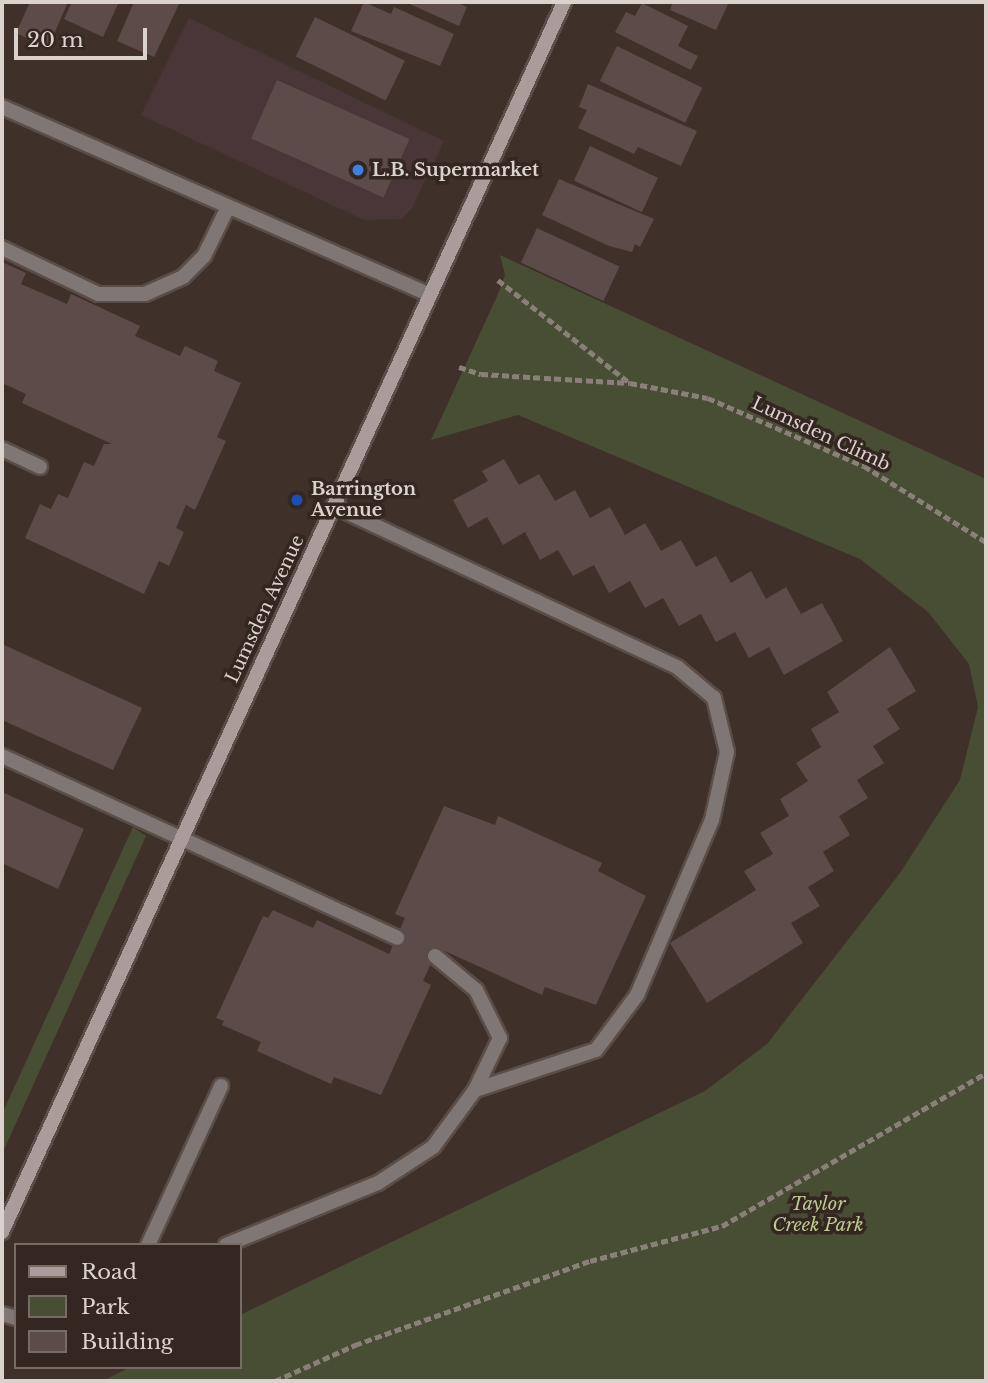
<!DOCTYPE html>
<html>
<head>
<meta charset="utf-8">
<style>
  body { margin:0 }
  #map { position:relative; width:988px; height:1383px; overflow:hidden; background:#3f3029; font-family:"Libre Baskerville",serif }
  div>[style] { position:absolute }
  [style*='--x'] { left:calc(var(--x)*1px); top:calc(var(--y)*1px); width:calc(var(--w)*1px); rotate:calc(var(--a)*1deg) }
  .commercial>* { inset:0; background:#4a3538 }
  .green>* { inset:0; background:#484e34 }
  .building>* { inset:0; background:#5c4b49; transform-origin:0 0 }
  .path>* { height:4.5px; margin-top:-2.25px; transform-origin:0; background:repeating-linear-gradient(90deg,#8b7f79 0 7px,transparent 0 10.5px) }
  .roads { filter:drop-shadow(2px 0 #5b4d47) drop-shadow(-2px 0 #5b4d47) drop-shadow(0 2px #5b4d47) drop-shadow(0 -2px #5b4d47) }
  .lane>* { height:14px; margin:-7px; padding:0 7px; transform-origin:7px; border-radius:7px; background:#7f7775 }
  .street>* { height:14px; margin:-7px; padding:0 7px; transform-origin:7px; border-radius:7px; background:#7f7775 }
  .secondary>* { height:14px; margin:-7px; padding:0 7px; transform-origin:7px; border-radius:7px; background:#aa9c9a }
  .dots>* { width:19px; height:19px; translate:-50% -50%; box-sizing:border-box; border:4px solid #342620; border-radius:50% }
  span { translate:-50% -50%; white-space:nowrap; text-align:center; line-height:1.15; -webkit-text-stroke:7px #342620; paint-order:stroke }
  .poi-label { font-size:18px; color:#dbd2cd; font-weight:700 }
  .left { translate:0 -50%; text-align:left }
  .street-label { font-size:18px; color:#dbd2cd }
  .park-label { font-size:18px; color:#bcca91; font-style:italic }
  .frame { position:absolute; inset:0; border:4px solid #dbd2cd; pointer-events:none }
  .legend { position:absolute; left:14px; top:1243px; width:228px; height:126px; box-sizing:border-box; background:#342620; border:2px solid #776b65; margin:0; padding:9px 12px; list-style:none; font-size:21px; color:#dbd2cd }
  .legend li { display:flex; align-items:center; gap:14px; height:35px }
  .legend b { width:35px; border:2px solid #776b65 }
  .scale { position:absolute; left:14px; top:28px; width:133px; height:32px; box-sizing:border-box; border:4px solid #dbd2cd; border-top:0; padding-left:9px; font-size:21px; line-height:24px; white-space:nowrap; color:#dbd2cd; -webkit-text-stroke:5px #342620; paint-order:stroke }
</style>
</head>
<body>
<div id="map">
  <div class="commercial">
    <div style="clip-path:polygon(189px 18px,444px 141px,412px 208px,402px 219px,364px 220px,141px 115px)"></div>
  </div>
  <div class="green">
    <div style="clip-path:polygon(500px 255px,986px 479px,986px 1381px,102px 1381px,131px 1367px,240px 1367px,240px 1315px,705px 1091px,767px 1044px,900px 873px,960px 780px,978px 707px,969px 664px,928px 612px,860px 559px,518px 415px,431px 440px,498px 294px,505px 275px)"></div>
    <div style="clip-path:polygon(133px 827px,146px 836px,2px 1154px,2px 1114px)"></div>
  </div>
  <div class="building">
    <div style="clip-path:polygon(30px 2px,68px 2px,48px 48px,16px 33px)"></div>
    <div style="clip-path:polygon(72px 2px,119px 2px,103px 37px,64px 19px)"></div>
    <div style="clip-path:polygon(134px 2px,180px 2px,154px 57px,117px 41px)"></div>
    <div style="clip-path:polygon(364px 2px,391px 14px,394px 7px,454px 34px,440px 66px,351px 31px)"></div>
    <div style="clip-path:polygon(405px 2px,456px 2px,467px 7px,459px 26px)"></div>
    <div style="clip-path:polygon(673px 2px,729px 2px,716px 30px,670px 10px)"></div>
    <div style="clip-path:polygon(642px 3px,688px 26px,678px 46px,698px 56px,691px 70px,615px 32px,626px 12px,635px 16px)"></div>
    <div style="left:315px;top:17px;width:100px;height:44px;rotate:26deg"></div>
    <div style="left:617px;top:46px;width:95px;height:39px;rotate:26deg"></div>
    <div style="left:277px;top:80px;width:145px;height:64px;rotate:24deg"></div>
    <div style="clip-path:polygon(588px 84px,697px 131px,681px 166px,638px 147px,634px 154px,578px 128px,587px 110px,579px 107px)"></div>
    <div style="left:590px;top:146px;width:75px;height:38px;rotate:25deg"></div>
    <div style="clip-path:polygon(559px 179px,654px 219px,640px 247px,635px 244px,632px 252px,609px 246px,542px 215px)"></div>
    <div style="left:537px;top:228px;width:91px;height:38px;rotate:25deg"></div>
    <div style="clip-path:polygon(2px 262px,26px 273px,21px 284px,67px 304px,71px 294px,140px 326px,135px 336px,180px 356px,185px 346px,218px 361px,214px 371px,241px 383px,217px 437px,226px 441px,195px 510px,186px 505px,176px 528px,184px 532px,169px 566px,159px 561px,144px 594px,25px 538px,40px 504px,51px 509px,58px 494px,68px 498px,84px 462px,94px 466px,104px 444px,112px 444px,22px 403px,26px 394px,2px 383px)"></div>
    <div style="clip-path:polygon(504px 459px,519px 485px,539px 474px,555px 501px,575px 490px,590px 518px,610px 507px,625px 535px,645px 523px,661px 551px,681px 540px,696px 567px,716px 556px,731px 583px,751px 571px,766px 599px,786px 587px,801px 614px,822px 603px,843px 641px,784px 675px,769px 647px,749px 658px,735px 632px,716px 642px,701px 614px,679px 626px,663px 598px,645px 608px,630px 581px,609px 593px,594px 565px,573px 576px,558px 550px,540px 560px,525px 532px,503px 545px,487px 517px,468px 528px,453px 500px,488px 481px,482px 471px)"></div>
    <div style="clip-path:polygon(2px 644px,142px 708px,113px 770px,2px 720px)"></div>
    <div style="clip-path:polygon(890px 647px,916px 691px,887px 709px,900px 729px,873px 746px,884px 763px,857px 780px,868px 798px,839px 816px,850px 835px,823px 852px,834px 871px,808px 887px,820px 906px,791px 923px,803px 943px,707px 1003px,670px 943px,756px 890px,744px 871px,773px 854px,760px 833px,789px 816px,780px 799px,808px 781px,796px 763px,821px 747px,811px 729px,839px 712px,827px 692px)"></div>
    <div style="clip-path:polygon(2px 792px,84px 829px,58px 889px,2px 863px)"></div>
    <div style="clip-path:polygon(444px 806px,495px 825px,498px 816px,602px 863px,598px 871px,646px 896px,596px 1005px,545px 987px,542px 995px,438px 948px,423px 981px,431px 985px,381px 1095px,334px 1077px,331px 1084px,257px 1051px,261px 1042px,222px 1025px,224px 1021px,216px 1018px,263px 916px,268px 918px,273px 910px,313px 928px,317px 920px,389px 954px,405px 918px,395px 914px)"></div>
  </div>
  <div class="path">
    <div style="--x:498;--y:280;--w:167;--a:38"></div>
    <div style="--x:459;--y:367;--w:23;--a:18"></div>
    <div style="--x:481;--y:374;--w:149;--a:3.5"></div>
    <div style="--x:630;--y:383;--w:79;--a:10.9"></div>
    <div style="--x:708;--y:398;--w:170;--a:23.6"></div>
    <div style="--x:864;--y:466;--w:144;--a:31.9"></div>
    <div style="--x:275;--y:1381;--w:88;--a:-24.2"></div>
    <div style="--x:355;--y:1345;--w:250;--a:-19.7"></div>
    <div style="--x:590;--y:1261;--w:137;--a:-14.9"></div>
    <div style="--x:722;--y:1226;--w:305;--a:-30.1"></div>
  </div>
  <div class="roads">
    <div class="lane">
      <div style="--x:2;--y:248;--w:106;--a:25.6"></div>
      <div style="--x:98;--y:294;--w:47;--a:0"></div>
      <div style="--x:145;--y:294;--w:42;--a:-24.1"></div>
      <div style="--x:183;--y:277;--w:30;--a:-45"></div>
      <div style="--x:204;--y:256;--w:52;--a:-63.9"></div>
      <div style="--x:2;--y:449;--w:42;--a:25.3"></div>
      <div style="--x:2;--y:756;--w:435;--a:24.7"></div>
      <div style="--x:435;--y:956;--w:53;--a:39.7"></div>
      <div style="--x:476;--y:990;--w:54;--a:63.4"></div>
      <div style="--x:500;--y:1038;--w:58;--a:115.7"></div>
      <div style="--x:148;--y:1245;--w:175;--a:-65.3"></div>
      <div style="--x:226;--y:1245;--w:164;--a:-22.2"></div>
      <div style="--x:378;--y:1183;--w:66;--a:-33.2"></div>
      <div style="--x:433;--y:1147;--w:71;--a:-53.6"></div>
      <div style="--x:475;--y:1090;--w:127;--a:-18.3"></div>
      <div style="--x:596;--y:1050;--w:69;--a:-53.3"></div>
      <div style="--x:637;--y:995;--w:190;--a:-66.8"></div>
      <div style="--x:712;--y:820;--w:70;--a:-77.6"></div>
      <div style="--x:727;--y:752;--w:56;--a:-103.5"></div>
      <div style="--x:714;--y:698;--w:48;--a:-140"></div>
      <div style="--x:677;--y:667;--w:379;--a:-154.9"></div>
      <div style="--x:2;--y:1314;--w:15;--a:16"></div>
    </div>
    <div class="street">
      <div style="--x:2;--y:107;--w:465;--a:23.7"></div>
    </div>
    <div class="secondary">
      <div style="--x:2;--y:1232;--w:1352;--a:-65.44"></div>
    </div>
  </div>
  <div class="dots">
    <div style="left:358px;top:170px;background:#3f7fe0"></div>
    <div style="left:297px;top:500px;background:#1a4fb4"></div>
  </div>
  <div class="poi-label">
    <span class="left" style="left:372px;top:170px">L.B. Supermarket</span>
    <span class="left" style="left:311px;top:500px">Barrington<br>Avenue</span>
  </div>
  <div class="street-label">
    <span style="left:821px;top:434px;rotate:25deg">Lumsden Climb</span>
    <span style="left:265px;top:609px;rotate:-65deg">Lumsden Avenue</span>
  </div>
  <div class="park-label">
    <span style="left:818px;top:1215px">Taylor<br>Creek Park</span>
  </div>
  <div class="frame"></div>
  <ul class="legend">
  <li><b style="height:9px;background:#aa9c9a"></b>Road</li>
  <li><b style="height:19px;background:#484e34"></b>Park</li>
  <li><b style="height:19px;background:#5c4b49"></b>Building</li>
  </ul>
  <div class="scale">20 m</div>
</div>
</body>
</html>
